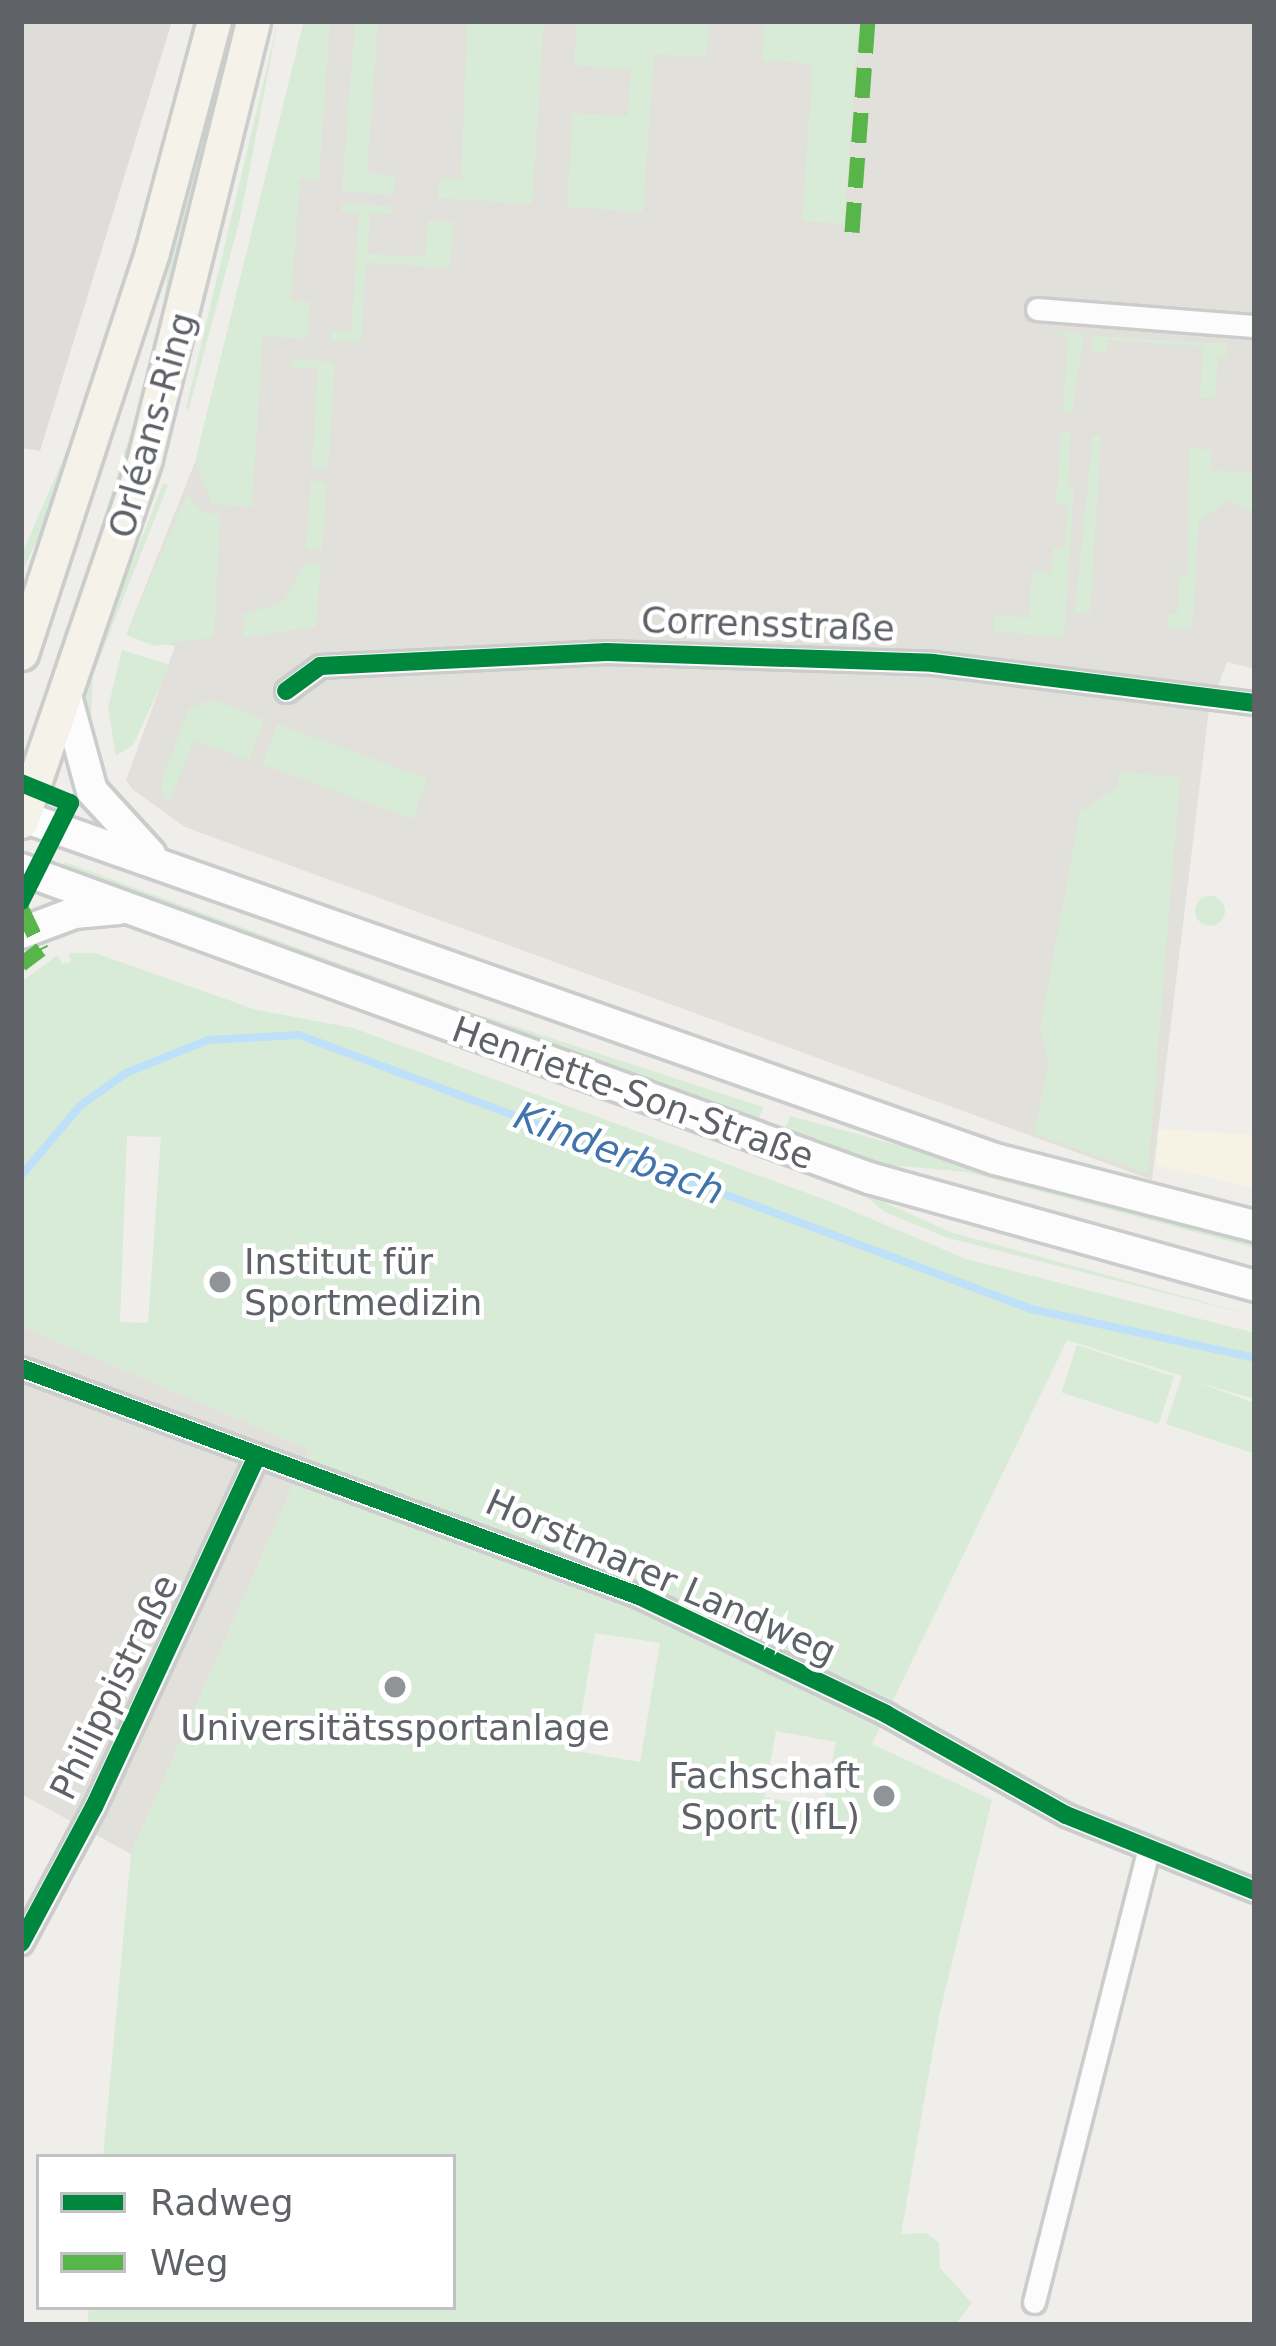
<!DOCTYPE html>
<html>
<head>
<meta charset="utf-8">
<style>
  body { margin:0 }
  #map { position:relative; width:1276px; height:2346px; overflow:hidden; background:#efeeea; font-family:"DejaVu Sans",sans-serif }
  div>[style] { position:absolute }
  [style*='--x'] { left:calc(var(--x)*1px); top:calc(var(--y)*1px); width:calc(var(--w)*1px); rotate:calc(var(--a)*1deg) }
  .commercial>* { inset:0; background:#f7f3e4 }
  .industrial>* { inset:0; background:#dfddda }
  .education>* { inset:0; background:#e2e0da }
  .green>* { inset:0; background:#d8ebd6; transform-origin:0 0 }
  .round { border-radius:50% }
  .stream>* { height:8px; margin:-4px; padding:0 4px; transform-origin:4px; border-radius:4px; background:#bfe0f9 }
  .roads { filter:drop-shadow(3px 0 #cbcccc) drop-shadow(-3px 0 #cbcccc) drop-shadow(0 3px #cbcccc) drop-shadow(0 -3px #cbcccc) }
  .street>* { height:21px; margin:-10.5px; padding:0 10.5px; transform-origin:10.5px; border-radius:10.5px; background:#fdfcfc }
  .secondary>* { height:30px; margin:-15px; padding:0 15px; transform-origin:15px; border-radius:15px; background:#fdfcfc }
  .primary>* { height:33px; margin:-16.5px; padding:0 16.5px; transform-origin:16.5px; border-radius:16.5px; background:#f4f2e9 }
  .quiet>* { height:15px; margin-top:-7.5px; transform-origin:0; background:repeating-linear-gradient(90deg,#58b549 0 30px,transparent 0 45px) }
  .cycleway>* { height:18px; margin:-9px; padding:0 9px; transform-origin:9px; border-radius:9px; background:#00873e }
  .dots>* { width:33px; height:33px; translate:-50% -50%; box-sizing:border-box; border:6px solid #fff; border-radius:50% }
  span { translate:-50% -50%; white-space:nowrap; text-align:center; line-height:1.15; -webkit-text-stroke:9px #fff; paint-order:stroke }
  .street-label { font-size:36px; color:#5f6368 }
  .poi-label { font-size:36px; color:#5f6368 }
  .left { translate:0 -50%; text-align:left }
  .right { translate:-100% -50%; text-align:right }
  .water-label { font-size:39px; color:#4174aa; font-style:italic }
  .frame { position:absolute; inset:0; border:24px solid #5f6368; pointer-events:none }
  .legend { position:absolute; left:36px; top:2154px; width:420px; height:156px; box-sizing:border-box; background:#fff; border:3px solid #bfc1c3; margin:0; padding:15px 21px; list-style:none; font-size:36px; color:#5f6368 }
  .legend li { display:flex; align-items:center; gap:24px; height:60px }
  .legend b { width:60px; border:3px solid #bfc1c3 }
</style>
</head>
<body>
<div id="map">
  <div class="commercial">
    <div style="clip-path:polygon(1159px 1129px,1255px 1135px,1255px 1189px,1156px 1165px)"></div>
  </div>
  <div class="industrial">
    <div style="clip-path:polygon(21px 21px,172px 21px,40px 451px,21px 448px)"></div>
  </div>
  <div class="education">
    <div style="clip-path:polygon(304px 21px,1255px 21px,1255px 669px,1227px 662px,1209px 709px,1152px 1180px,185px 827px,132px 789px,126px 780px,175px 646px,126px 635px,195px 462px)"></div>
    <div style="clip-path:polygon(21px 1326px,309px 1449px,131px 1854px,21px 1794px)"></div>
  </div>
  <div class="green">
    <div style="clip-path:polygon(227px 21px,239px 21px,139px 431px,27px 760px,158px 346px,173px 232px)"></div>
    <div style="clip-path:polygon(278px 21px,240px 219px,188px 412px,186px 408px)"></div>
    <div style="clip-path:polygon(304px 21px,330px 21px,319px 180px,300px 179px,291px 300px,310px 302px,307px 339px,263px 336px,252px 507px,212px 504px,195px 462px)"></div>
    <div style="clip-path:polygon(355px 21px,378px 21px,367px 173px,395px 176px,393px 195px,342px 191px)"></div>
    <div style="clip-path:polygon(467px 21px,544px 21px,532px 204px,438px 198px,439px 179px,461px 179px)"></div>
    <div style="clip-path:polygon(577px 21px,709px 21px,706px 57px,654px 54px,643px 212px,567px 207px,573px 113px,628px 116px,631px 70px,574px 65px)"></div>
    <div style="clip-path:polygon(765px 21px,858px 25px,844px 224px,802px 221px,813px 64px,762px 60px)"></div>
    <div style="clip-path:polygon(341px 203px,393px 207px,392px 214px,370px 213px,368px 254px,425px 257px,428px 220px,453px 222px,450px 268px,366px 262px,361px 342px,331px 340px,332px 331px,351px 332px,359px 214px,341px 212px)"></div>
    <div style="clip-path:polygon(1056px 332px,1084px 334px,1072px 412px,1063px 412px,1068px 338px)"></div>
    <div style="clip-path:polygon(1093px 336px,1227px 344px,1227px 357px,1218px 357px,1215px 399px,1200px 398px,1203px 346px,1107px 340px,1106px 353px,1092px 352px)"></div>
    <div style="clip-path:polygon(291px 359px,335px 362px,328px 468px,312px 467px,318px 369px,291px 367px)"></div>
    <div style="clip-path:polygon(80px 420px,58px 498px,21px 573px,21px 556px)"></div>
    <div style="clip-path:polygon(1061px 432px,1071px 432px,1068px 486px,1074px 488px,1064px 638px,993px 631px,994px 616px,1029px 618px,1032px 572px,1051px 573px,1053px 548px,1065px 548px,1068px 505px,1056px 504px)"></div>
    <div style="clip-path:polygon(1093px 435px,1101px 436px,1090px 613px,1075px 612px)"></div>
    <div style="clip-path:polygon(1189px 448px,1211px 450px,1211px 470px,1255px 473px,1255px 511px,1226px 501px,1199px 522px,1192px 629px,1168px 627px,1168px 614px,1177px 614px,1180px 574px,1188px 574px)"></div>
    <div style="left:311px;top:481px;width:16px;height:68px;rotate:4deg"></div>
    <div style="clip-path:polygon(163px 484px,168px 485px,93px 675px,90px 739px,82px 717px,86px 679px)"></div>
    <div style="clip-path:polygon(187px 494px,202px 512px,220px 515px,214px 637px,155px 646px,126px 635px)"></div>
    <div style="clip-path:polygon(305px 563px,321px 564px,316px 627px,243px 637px,244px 614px,282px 603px)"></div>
    <div style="clip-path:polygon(122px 650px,170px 665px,133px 745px,116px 756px,108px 708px)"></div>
    <div style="clip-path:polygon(212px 699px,264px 720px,249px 760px,194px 740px,169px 803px,160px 786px,188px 710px)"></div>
    <div style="left:277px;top:724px;width:160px;height:43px;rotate:20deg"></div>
    <div style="clip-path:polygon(1118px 772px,1180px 777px,1148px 1173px,1034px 1134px,1049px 1060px,1040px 1028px,1080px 812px,1118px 786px)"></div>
    <div style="clip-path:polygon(65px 862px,474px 1013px,763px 1107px,756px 1127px,62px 869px)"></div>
    <div class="round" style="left:1195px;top:896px;width:30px;height:30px"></div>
    <div style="clip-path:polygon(evenodd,69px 953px,95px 953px,257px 1010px,353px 1028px,829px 1201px,966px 1259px,1255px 1333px,1255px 1399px,1196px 1382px,1255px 1403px,1255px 1454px,1166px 1424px,1182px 1376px,1067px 1340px,872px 1744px,992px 1800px,939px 2016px,901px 2234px,926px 2233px,939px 2243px,940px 2268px,972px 2303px,955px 2325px,87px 2325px,89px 2307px,453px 2307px,453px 2157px,103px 2157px,131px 1854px,309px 1449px,21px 1326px,21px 982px,58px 955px,62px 964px,71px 962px,69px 953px,127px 1136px,161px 1137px,148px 1323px,120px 1322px,127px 1136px,69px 953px,595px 1633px,660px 1643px,640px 1762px,575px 1751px,595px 1633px,69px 953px,776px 1731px,836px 1742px,823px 1808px,764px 1797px,776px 1731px)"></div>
    <div style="clip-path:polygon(790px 1116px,1255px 1241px,1255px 1248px,967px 1172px,866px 1163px,783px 1135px)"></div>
    <div style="clip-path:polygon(859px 1191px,950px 1232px,1255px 1316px,948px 1238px,885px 1212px)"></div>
    <div style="left:1077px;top:1345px;width:102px;height:50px;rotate:18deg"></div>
  </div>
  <div class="stream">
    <div style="--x:21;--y:1176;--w:92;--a:-49.9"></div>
    <div style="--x:80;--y:1106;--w:57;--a:-35.7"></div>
    <div style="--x:126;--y:1073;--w:88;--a:-21.9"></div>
    <div style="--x:208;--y:1040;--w:91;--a:-3.1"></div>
    <div style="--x:299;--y:1035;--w:782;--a:20.52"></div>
    <div style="--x:1031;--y:1309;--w:229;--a:12.3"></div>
  </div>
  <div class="roads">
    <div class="street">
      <div style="--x:1037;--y:309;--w:219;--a:4.5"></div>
      <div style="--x:286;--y:691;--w:42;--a:-36.3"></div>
      <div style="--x:320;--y:666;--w:287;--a:-2.8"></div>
      <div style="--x:607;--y:652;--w:326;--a:1.9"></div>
      <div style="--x:933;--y:663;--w:324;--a:7.1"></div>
      <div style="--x:21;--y:1368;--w:659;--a:20.25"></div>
      <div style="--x:639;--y:1596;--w:274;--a:25.5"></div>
      <div style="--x:886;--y:1714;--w:206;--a:29.3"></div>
      <div style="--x:1066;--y:1815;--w:204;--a:21.9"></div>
      <div style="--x:21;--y:1943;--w:154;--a:-61.8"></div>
      <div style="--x:94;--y:1807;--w:387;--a:-65.1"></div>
      <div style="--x:1034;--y:2302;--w:465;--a:-75.8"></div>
    </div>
    <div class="secondary">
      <div style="--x:66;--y:696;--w:98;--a:74.7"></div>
      <div style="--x:92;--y:791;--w:86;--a:47.4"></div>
      <div style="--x:21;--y:816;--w:1033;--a:19.4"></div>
      <div style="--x:995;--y:1159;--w:268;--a:14.5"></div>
      <div style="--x:21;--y:869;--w:903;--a:20.02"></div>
      <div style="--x:869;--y:1178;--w:401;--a:15.6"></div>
      <div style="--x:21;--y:933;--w:57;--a:-20.7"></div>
      <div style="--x:74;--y:913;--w:45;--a:-5.1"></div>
    </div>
    <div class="primary">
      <div style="--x:21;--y:653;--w:422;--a:-71.9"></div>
      <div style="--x:152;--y:252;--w:239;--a:-75"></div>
      <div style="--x:21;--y:821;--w:384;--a:-71.1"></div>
      <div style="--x:145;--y:458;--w:450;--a:-76.1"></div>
    </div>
  </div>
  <div class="quiet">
    <div style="--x:852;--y:232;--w:212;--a:-85.7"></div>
    <div style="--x:21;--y:907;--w:47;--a:64.5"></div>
    <div style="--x:41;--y:949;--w:25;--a:143"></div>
  </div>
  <div class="cycleway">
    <div style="--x:286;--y:691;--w:42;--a:-36.3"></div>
    <div style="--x:320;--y:666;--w:287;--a:-2.8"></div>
    <div style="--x:607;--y:652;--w:326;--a:1.9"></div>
    <div style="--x:933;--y:663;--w:324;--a:7.1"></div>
    <div style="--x:21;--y:783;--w:53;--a:22.2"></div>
    <div style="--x:70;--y:803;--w:110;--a:116.6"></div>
    <div style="--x:21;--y:1368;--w:659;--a:20.25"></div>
    <div style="--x:639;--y:1596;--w:274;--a:25.5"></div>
    <div style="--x:886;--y:1714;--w:206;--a:29.3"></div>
    <div style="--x:1066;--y:1815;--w:204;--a:21.9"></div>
    <div style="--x:21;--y:1943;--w:154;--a:-61.8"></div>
    <div style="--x:94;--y:1807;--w:387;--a:-65.1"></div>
  </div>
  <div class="dots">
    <div style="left:220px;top:1282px;background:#919496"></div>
    <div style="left:395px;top:1687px;background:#919496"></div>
    <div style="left:884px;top:1796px;background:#919496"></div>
  </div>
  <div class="street-label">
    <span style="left:152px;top:425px;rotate:-74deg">Orléans-Ring</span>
    <span style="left:768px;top:624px;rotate:2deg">Corrensstraße</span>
    <span style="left:633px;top:1093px;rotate:20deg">Henriette-Son-Straße</span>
    <span style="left:661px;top:1577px;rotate:24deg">Horstmarer Landweg</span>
    <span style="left:114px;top:1687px;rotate:-64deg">Philippistraße</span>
  </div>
  <div class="poi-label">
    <span class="left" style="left:244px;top:1282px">Institut für<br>Sportmedizin</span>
    <span style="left:395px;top:1728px">Universitätssportanlage</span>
    <span class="right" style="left:860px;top:1796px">Fachschaft<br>Sport (IfL)</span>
  </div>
  <div class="water-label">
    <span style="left:619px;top:1154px;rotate:21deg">Kinderbach</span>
  </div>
  <div class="frame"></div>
  <ul class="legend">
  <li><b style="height:15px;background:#00873e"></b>Radweg</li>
  <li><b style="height:15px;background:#58b549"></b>Weg</li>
  </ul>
</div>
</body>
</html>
